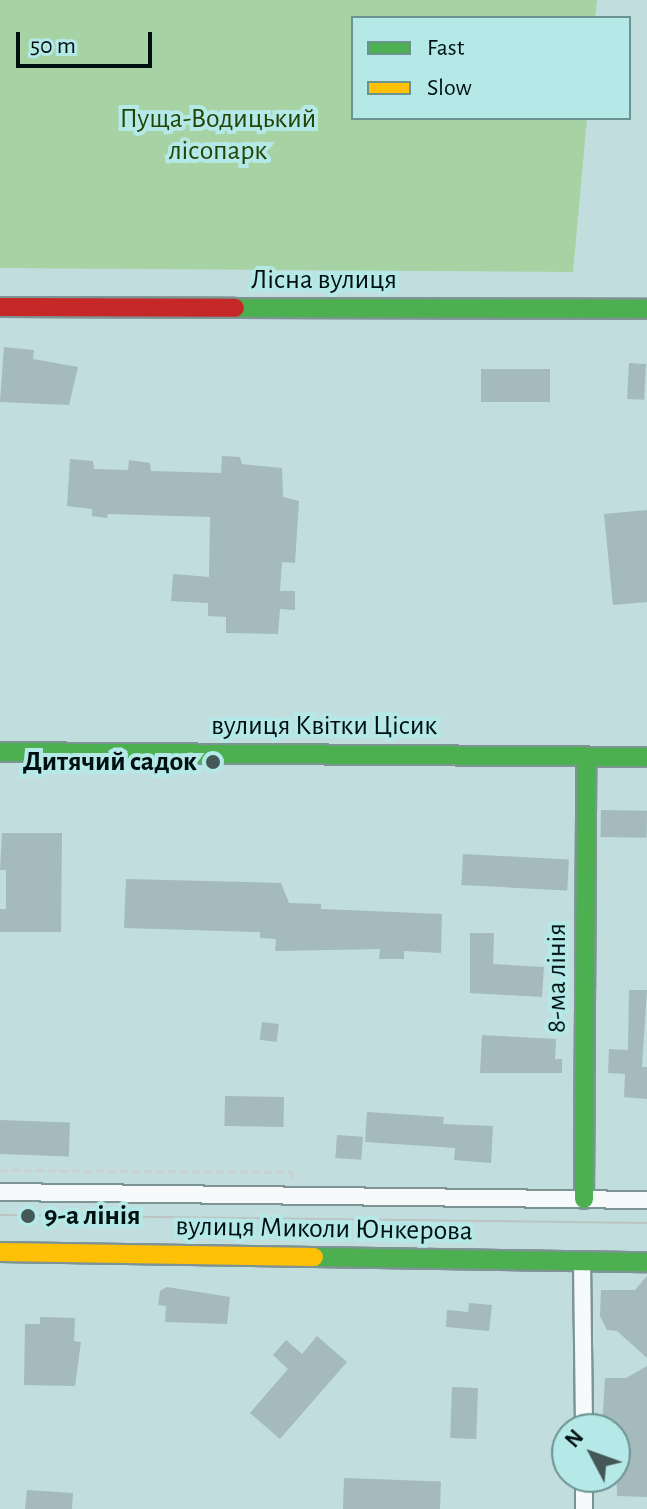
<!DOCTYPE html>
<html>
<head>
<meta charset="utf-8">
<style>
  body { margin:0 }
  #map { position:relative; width:647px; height:1509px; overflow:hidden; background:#c1dddd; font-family:"Alegreya Sans",sans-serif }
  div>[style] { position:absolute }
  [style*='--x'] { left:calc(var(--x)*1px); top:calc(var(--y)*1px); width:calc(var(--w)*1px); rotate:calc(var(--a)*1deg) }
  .green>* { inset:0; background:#a7d2a3 }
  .building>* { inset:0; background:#a4babd; transform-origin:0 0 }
  .path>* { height:3px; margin-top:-1.5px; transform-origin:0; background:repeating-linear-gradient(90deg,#c9d1d1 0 8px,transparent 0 12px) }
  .roads { filter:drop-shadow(2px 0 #7e9494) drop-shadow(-2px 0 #7e9494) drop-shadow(0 2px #7e9494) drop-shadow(0 -2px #7e9494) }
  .street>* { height:16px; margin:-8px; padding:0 8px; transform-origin:8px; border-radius:8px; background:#f6fafa }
  .fast>* { height:18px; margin:-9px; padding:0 9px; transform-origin:9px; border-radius:9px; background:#4caf50 }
  .slow>* { height:18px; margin:-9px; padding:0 9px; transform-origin:9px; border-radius:9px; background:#ffc107 }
  .jam>* { height:18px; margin:-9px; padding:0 9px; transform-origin:9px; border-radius:9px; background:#c62828 }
  .tram>* { height:2px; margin:-1px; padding:0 1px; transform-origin:1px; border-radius:1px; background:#bcc4c4 }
  .dots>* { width:22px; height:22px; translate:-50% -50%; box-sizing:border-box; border:4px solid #b5e9e8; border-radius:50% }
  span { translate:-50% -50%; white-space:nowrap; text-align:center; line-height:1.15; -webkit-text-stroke:8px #b5e9e8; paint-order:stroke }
  .park-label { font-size:28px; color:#224507 }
  .street-label { font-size:28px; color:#001011 }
  .poi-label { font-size:28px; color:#001011; font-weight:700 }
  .right { translate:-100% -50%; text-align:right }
  .left { translate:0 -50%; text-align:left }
  .legend { position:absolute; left:351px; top:16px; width:280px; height:104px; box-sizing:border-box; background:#b5e9e8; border:2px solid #6d9292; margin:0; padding:10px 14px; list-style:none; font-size:24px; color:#001011 }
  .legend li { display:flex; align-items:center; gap:16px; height:40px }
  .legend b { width:40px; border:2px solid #6d9292 }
  .north { position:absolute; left:551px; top:1413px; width:80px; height:80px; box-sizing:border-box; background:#b5e9e8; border:2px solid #6d9292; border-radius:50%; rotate:311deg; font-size:22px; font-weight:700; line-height:32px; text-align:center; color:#001011 }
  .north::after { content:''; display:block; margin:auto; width:28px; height:36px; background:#445858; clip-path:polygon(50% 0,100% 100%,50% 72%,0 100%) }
  .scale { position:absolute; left:16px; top:32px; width:136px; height:36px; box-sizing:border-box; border:4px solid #001011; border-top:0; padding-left:10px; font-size:24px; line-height:28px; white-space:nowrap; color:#001011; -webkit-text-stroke:6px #b5e9e8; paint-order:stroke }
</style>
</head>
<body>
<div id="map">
  <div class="green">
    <div style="clip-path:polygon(0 0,597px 0,595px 18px,353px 18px,353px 118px,587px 118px,573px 272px,0 268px)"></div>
  </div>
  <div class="building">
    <div style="clip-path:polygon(4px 347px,34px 350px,33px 359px,78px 367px,69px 405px,0 402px)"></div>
    <div style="left:629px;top:363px;width:17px;height:36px;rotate:3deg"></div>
    <div style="left:481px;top:369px;width:69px;height:33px"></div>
    <div style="clip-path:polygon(222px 456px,240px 457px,242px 464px,282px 468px,283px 497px,299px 501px,295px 563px,282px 562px,280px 591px,295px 591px,295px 610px,280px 609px,278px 634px,226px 633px,226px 617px,208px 616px,208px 603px,171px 601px,173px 574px,209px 577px,210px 517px,108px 514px,107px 518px,92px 516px,92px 509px,67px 506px,70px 459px,93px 461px,94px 469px,128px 470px,129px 460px,150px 463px,151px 471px,221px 473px)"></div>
    <div style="clip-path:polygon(647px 510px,647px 602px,613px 605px,604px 514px)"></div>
    <div style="left:601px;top:810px;width:46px;height:27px;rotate:1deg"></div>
    <div style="clip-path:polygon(2px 833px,62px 833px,61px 932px,0 932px,0 909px,6px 909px,6px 870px,0 870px)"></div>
    <div style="left:463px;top:854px;width:106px;height:31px;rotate:3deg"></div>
    <div style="clip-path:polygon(126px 879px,281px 883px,289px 903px,321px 904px,321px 909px,442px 914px,441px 953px,404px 951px,404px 959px,379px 959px,380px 949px,275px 951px,276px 939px,260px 938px,260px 932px,124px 928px)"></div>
    <div style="clip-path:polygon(470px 933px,494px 933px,493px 964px,544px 967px,542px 997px,470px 993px)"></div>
    <div style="clip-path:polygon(629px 990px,647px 990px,642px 1067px,647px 1067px,647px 1099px,624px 1097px,625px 1074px,608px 1073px,609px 1049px,628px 1050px)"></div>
    <div style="left:262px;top:1022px;width:17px;height:18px;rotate:7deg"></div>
    <div style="clip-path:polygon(482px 1035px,556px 1039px,555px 1059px,562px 1059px,562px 1073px,480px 1073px)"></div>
    <div style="left:225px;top:1096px;width:59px;height:30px;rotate:1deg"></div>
    <div style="clip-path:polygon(367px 1112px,444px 1117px,443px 1124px,493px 1126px,491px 1163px,454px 1160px,455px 1148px,365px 1142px)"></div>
    <div style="left:0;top:1120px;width:70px;height:34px;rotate:2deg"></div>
    <div style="left:337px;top:1135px;width:26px;height:23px;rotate:4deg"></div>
    <div style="clip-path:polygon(647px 1276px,647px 1358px,617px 1331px,607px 1330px,600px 1316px,601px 1290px,635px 1290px)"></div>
    <div style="clip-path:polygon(167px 1287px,230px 1297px,227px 1324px,165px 1322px,166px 1306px,158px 1305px,160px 1291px)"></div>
    <div style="clip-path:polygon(469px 1303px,492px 1305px,489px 1331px,446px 1327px,447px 1310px,468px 1312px)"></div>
    <div style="clip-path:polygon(40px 1317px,75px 1318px,74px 1341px,81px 1342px,75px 1386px,24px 1385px,25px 1324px,40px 1324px)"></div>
    <div style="clip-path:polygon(317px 1336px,347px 1362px,280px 1439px,250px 1413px,288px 1369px,273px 1355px,286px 1340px,302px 1354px)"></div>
    <div style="clip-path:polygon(647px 1366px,647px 1497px,617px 1496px,615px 1426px,602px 1427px,605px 1378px,626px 1378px)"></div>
    <div style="left:452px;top:1387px;width:26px;height:51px;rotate:2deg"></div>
    <div style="left:344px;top:1478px;width:97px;height:31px;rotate:2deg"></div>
    <div style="clip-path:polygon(27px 1490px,73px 1493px,72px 1509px,25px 1509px)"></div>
  </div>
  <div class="path">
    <div style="--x:0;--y:1170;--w:292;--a:0.4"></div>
    <div style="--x:292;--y:1172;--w:8;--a:90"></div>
  </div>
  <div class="roads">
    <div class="street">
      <div style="--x:0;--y:1192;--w:647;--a:0.71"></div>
      <div style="--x:582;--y:1261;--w:168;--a:89.3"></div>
      <div style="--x:584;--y:1477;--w:32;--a:90"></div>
    </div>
    <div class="fast">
      <div style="--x:235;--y:308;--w:412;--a:0.1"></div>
      <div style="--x:0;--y:752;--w:647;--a:0.44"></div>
      <div style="--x:584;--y:1199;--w:442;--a:-89.7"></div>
      <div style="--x:314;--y:1257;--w:333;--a:0.9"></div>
    </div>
    <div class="slow">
      <div style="--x:0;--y:1252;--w:314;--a:0.9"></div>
    </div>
    <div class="jam">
      <div style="--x:0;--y:307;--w:235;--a:0.2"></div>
    </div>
  </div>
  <div class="tram">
    <div style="--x:0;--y:1215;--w:647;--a:0.71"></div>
  </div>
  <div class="dots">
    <div style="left:213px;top:762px;background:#445858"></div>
    <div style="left:28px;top:1216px;background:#445858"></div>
  </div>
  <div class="park-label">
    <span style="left:218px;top:135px">Пуща-Водицький<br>лісопарк</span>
  </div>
  <div class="street-label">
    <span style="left:324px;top:280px">Лісна вулиця</span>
    <span style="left:324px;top:726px">вулиця Квітки Цісик</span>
    <span style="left:557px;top:978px;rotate:-90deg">8-ма лінія</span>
    <span style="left:324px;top:1229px;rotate:1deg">вулиця Миколи Юнкерова</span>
  </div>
  <div class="poi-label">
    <span class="right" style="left:197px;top:762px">Дитячий садок</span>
    <span class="left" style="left:44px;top:1216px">9-а лінія</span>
  </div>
  <ul class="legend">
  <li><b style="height:10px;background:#4caf50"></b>Fast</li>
  <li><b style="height:10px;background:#ffc107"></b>Slow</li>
  </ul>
  <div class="north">N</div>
  <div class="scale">50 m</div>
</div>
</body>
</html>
